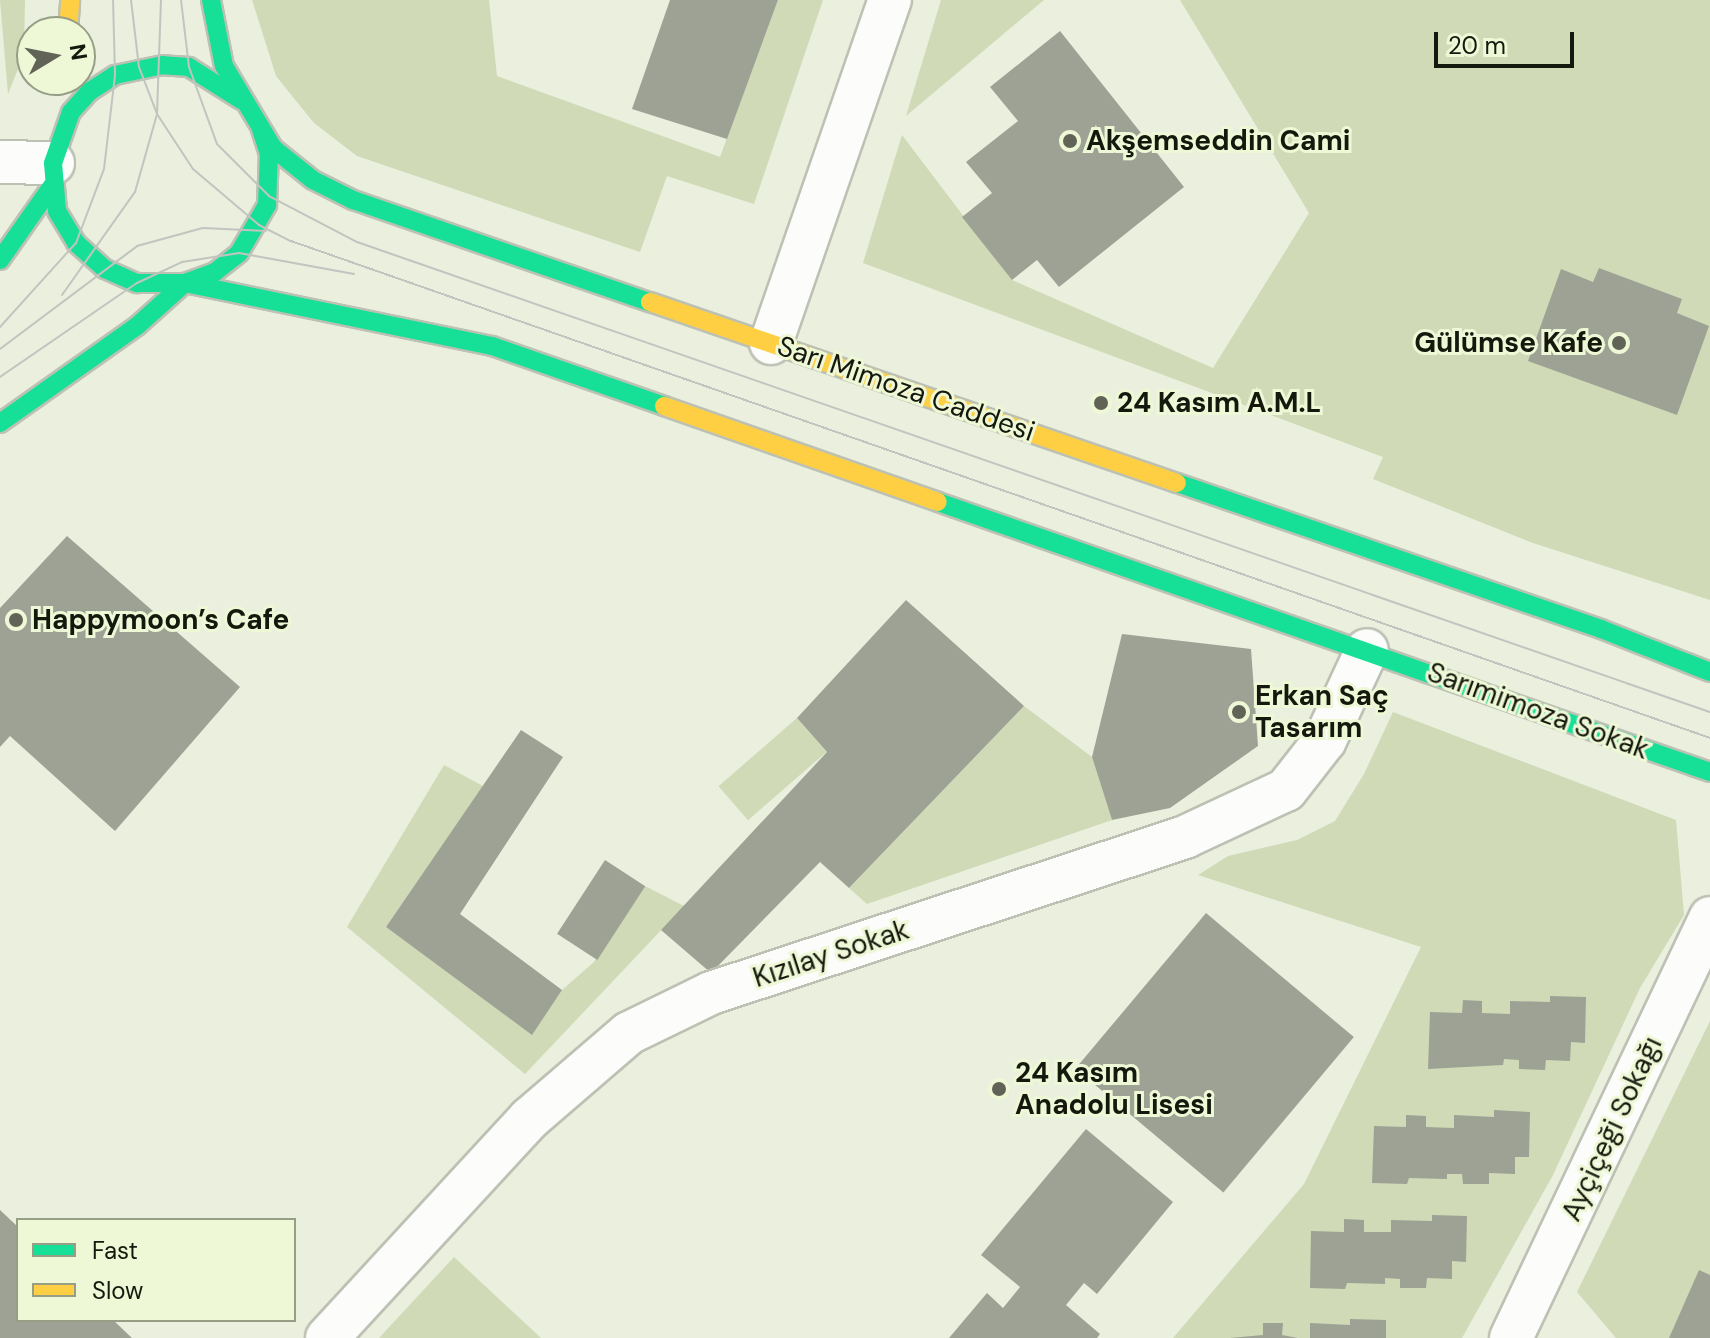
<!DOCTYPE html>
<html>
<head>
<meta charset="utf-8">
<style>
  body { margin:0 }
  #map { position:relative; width:1710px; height:1338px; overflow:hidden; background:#eaefde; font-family:"DM Sans",sans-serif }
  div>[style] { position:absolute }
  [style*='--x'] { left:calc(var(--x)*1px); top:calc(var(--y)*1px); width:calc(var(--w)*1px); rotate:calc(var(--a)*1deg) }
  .green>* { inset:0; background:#d0dab7; transform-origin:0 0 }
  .building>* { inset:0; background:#9ea294; transform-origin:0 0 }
  .roads { filter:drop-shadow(2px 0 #bdc1b4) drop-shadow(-2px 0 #bdc1b4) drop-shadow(0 2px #bdc1b4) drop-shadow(0 -2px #bdc1b4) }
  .street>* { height:42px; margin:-21px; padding:0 21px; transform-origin:21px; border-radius:21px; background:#fcfdfa }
  .fast>* { height:18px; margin:-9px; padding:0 9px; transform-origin:9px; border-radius:9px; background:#16e098 }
  .slow>* { height:18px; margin:-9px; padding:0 9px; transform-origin:9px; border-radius:9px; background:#ffcf43 }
  .tram>* { height:2px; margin:-1px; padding:0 1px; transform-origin:1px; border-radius:1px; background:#c2c4bf }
  .dots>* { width:22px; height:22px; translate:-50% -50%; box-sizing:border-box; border:4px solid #eef7d6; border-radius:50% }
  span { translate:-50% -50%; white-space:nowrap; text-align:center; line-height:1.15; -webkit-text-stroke:6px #eef7d6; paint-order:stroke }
  .poi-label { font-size:28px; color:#15180d; font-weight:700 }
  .left { translate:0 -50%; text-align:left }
  .right { translate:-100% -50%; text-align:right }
  .street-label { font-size:28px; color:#15180d }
  .legend { position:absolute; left:16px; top:1218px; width:280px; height:104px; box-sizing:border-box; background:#eef7d6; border:2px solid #979e86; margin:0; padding:10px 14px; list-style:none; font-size:24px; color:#15180d }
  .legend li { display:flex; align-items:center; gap:16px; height:40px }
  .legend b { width:40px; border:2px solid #979e86 }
  .north { position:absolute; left:16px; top:16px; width:80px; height:80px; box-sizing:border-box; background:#eef7d6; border:2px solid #979e86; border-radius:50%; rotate:80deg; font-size:22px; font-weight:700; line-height:32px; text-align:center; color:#15180d }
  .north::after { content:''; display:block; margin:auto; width:28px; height:36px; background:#606356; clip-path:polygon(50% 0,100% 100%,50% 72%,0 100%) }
  .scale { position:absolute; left:1434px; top:32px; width:140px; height:36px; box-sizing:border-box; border:4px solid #15180d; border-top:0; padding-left:10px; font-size:24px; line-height:28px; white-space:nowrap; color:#15180d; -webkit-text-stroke:6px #eef7d6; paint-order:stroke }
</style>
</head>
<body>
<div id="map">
  <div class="green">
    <div style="clip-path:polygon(0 0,25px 0,24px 54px,8px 94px)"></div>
    <div style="clip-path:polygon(252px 0,489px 0,497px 76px,720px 157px,778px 0,823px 0,754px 204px,667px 176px,640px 252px,357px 156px,314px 123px,276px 76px)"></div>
    <div style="clip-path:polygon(941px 0,1044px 0,906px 116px)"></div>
    <div style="clip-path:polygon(1180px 0,1710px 0,1710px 600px,1533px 543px,1373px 479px,1383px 457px,863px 263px,902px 135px,1012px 280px,1213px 368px,1309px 213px)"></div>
    <div style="clip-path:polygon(1024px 706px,1092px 757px,1112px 820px,867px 904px,849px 888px)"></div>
    <div style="clip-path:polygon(1393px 712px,1676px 820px,1684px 915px,1640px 988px,1553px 1175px,1462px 1338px,1173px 1338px,1304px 1184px,1421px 947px,1198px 875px,1228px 856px,1297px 840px,1335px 821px,1364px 774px)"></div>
    <div style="left:797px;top:718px;width:45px;height:104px;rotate:49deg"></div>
    <div style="clip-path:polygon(444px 765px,483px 786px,386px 927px,531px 1034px,562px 990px,594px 962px,645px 886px,684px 906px,525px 1074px,347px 927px)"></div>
    <div style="clip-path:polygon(1710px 1021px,1710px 1338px,1616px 1338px,1577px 1292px)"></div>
    <div style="clip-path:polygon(454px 1257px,541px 1338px,379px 1338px)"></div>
  </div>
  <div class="building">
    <div style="clip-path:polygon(670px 0,778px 0,727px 139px,632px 109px)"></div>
    <div style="clip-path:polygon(1060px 31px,1184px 187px,1059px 287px,1037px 260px,1012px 280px,962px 217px,992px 193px,966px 162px,1018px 121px,990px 87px)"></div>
    <div style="clip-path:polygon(1599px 268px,1682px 299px,1677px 313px,1709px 326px,1677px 415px,1528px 361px,1561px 269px,1593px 282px)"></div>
    <div style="clip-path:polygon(67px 536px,240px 687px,115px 831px,10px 736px,0 747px,0 608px)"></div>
    <div style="clip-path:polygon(906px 600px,1024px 706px,849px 888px,820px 862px,711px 973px,661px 930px,827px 752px,797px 718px)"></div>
    <div style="clip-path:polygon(1122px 634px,1251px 649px,1258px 746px,1170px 808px,1112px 820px,1092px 757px)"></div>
    <div style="clip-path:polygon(521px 730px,563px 757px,460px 914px,562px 990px,532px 1035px,386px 927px)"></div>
    <div style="left:605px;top:860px;width:48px;height:88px;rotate:33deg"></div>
    <div style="left:1206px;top:913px;width:193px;height:203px;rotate:40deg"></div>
    <div style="clip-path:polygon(1550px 996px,1586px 997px,1585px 1043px,1571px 1042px,1570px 1061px,1546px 1060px,1545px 1070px,1519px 1069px,1519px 1060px,1504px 1059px,1503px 1065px,1428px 1069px,1430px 1012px,1462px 1013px,1463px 1000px,1482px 1001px,1482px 1013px,1510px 1014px,1510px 1001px,1550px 1002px)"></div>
    <div style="clip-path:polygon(1494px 1110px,1530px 1112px,1529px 1157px,1515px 1157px,1515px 1174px,1489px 1173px,1489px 1184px,1463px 1184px,1462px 1174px,1447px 1174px,1447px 1179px,1409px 1178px,1407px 1184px,1372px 1183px,1374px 1126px,1406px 1127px,1406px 1115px,1426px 1116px,1426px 1127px,1454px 1128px,1454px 1115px,1494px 1117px)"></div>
    <div style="clip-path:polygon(1086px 1129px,1173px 1202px,1097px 1294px,1084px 1283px,1066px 1305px,1100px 1334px,1097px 1338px,949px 1338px,987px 1293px,1003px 1308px,1020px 1287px,981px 1255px)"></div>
    <div style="clip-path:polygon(0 1210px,18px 1227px,18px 1320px,113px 1320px,132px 1338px,0 1338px)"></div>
    <div style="clip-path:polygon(1432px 1215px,1467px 1216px,1466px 1262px,1452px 1261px,1452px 1279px,1427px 1278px,1426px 1288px,1400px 1288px,1400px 1279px,1385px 1278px,1385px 1284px,1347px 1283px,1345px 1289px,1310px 1288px,1311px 1231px,1344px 1232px,1344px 1219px,1364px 1220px,1364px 1232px,1391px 1232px,1391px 1220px,1432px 1221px)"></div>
    <div style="clip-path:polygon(1699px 1270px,1710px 1275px,1710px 1338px,1669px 1338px)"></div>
    <div style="clip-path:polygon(1350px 1319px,1386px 1320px,1386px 1338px,1310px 1338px,1310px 1323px,1350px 1325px)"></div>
    <div style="clip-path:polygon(1263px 1323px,1283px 1323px,1282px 1335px,1298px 1338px,1230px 1338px,1263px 1335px)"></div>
  </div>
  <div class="roads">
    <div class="street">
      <div style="--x:0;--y:162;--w:53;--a:1.1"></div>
      <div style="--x:771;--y:343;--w:363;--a:-70.9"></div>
      <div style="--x:327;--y:1338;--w:298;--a:-47.3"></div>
      <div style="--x:529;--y:1119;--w:132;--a:-40.7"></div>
      <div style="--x:629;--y:1033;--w:91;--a:-26"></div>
      <div style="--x:711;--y:993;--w:499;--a:-18.2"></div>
      <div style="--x:1185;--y:837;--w:111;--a:-25"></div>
      <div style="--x:1286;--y:790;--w:63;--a:-52"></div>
      <div style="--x:1325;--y:740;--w:99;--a:-65"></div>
      <div style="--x:1511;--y:1338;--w:465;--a:-64.6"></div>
    </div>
    <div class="fast">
      <div style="--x:211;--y:0;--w:67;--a:78.9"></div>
      <div style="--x:224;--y:66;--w:96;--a:59.1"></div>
      <div style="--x:273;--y:148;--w:51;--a:38.7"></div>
      <div style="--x:313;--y:180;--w:45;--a:26.6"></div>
      <div style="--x:353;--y:200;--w:314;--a:19"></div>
      <div style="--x:241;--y:100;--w:62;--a:-147.6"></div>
      <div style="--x:189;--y:67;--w:26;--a:-176"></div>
      <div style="--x:163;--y:65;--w:49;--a:168.2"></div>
      <div style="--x:115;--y:75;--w:30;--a:147"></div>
      <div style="--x:90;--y:91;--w:28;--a:132"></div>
      <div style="--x:71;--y:112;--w:54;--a:109.4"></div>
      <div style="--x:53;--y:163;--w:48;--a:85.2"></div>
      <div style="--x:57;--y:211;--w:37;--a:59"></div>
      <div style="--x:76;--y:243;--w:39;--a:42"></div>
      <div style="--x:105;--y:269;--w:35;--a:24"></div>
      <div style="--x:137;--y:283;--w:48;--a:0"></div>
      <div style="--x:185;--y:283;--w:32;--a:-20"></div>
      <div style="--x:215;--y:272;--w:31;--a:-38"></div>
      <div style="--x:239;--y:253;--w:56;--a:-59.7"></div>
      <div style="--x:267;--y:205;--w:51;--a:-87.8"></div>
      <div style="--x:269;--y:154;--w:26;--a:-108"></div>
      <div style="--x:0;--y:260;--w:90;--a:-54.9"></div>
      <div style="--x:185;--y:283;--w:313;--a:11.6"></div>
      <div style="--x:492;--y:346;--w:182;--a:19.2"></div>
      <div style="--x:0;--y:423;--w:168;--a:-35.3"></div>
      <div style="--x:137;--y:326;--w:64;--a:-41.9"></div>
      <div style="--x:1177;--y:483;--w:448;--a:19"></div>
      <div style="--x:1601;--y:629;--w:117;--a:21.5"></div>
      <div style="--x:938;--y:502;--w:818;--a:19.28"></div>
    </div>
    <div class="slow">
      <div style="--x:68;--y:32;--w:32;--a:-86"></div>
      <div style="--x:650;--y:302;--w:557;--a:18.96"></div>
      <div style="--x:664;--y:406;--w:290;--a:19.3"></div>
    </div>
  </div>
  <div class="tram">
    <div style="--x:131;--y:0;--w:67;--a:83.2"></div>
    <div style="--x:139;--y:67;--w:50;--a:69"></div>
    <div style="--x:157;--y:114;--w:66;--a:56.8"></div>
    <div style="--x:193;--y:169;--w:87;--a:40.3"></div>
    <div style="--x:259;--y:225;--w:36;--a:27"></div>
    <div style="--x:291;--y:241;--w:1504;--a:19.3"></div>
    <div style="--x:181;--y:0;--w:67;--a:83.2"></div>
    <div style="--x:189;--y:67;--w:82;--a:70"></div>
    <div style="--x:217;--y:144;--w:74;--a:45"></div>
    <div style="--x:269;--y:196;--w:99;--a:27.6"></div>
    <div style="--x:357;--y:242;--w:1432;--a:19.16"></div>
    <div style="--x:62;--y:295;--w:126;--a:-54.7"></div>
    <div style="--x:135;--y:192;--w:81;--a:-74.2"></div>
    <div style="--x:157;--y:114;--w:114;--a:-88"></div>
    <div style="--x:0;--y:327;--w:113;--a:-47.9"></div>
    <div style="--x:76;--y:243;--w:79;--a:-69.3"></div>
    <div style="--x:104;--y:169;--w:95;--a:-83.3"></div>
    <div style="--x:115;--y:75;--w:75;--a:-91.5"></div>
    <div style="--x:0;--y:349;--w:171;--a:-36.9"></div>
    <div style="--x:137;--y:246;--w:68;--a:-15.3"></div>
    <div style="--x:203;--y:228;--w:63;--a:2.7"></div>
    <div style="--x:0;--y:377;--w:166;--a:-34.5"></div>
    <div style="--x:137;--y:283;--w:50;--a:-25"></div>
    <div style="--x:182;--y:262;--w:58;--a:-9"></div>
    <div style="--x:239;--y:253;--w:117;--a:10.3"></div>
  </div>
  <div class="dots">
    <div style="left:1070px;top:141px;background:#606356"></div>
    <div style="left:1619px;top:343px;background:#606356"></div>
    <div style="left:1101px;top:403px;background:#606356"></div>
    <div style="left:16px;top:620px;background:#606356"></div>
    <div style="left:1239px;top:712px;background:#606356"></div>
    <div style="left:999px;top:1089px;background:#606356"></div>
  </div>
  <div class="poi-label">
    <span class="left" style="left:1086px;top:141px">Akşemseddin Cami</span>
    <span class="right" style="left:1603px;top:343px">Gülümse Kafe</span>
    <span class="left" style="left:1117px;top:403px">24 Kasım A.M.L</span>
    <span class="left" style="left:32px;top:620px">Happymoon’s Cafe</span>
    <span class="left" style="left:1255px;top:712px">Erkan Saç<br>Tasarım</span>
    <span class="left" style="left:1015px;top:1089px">24 Kasım<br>Anadolu Lisesi</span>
  </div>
  <div class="street-label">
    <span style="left:906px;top:389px;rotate:19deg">Sarı Mimoza Caddesi</span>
    <span style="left:1538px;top:711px;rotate:20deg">Sarımimoza Sokak</span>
    <span style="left:831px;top:954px;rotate:-18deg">Kızılay Sokak</span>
    <span style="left:1612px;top:1129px;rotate:-65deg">Ayçiçeği Sokağı</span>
  </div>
  <ul class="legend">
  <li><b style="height:10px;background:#16e098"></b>Fast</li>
  <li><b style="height:10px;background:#ffcf43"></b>Slow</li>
  </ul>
  <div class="north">N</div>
  <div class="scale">20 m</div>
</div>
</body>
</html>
